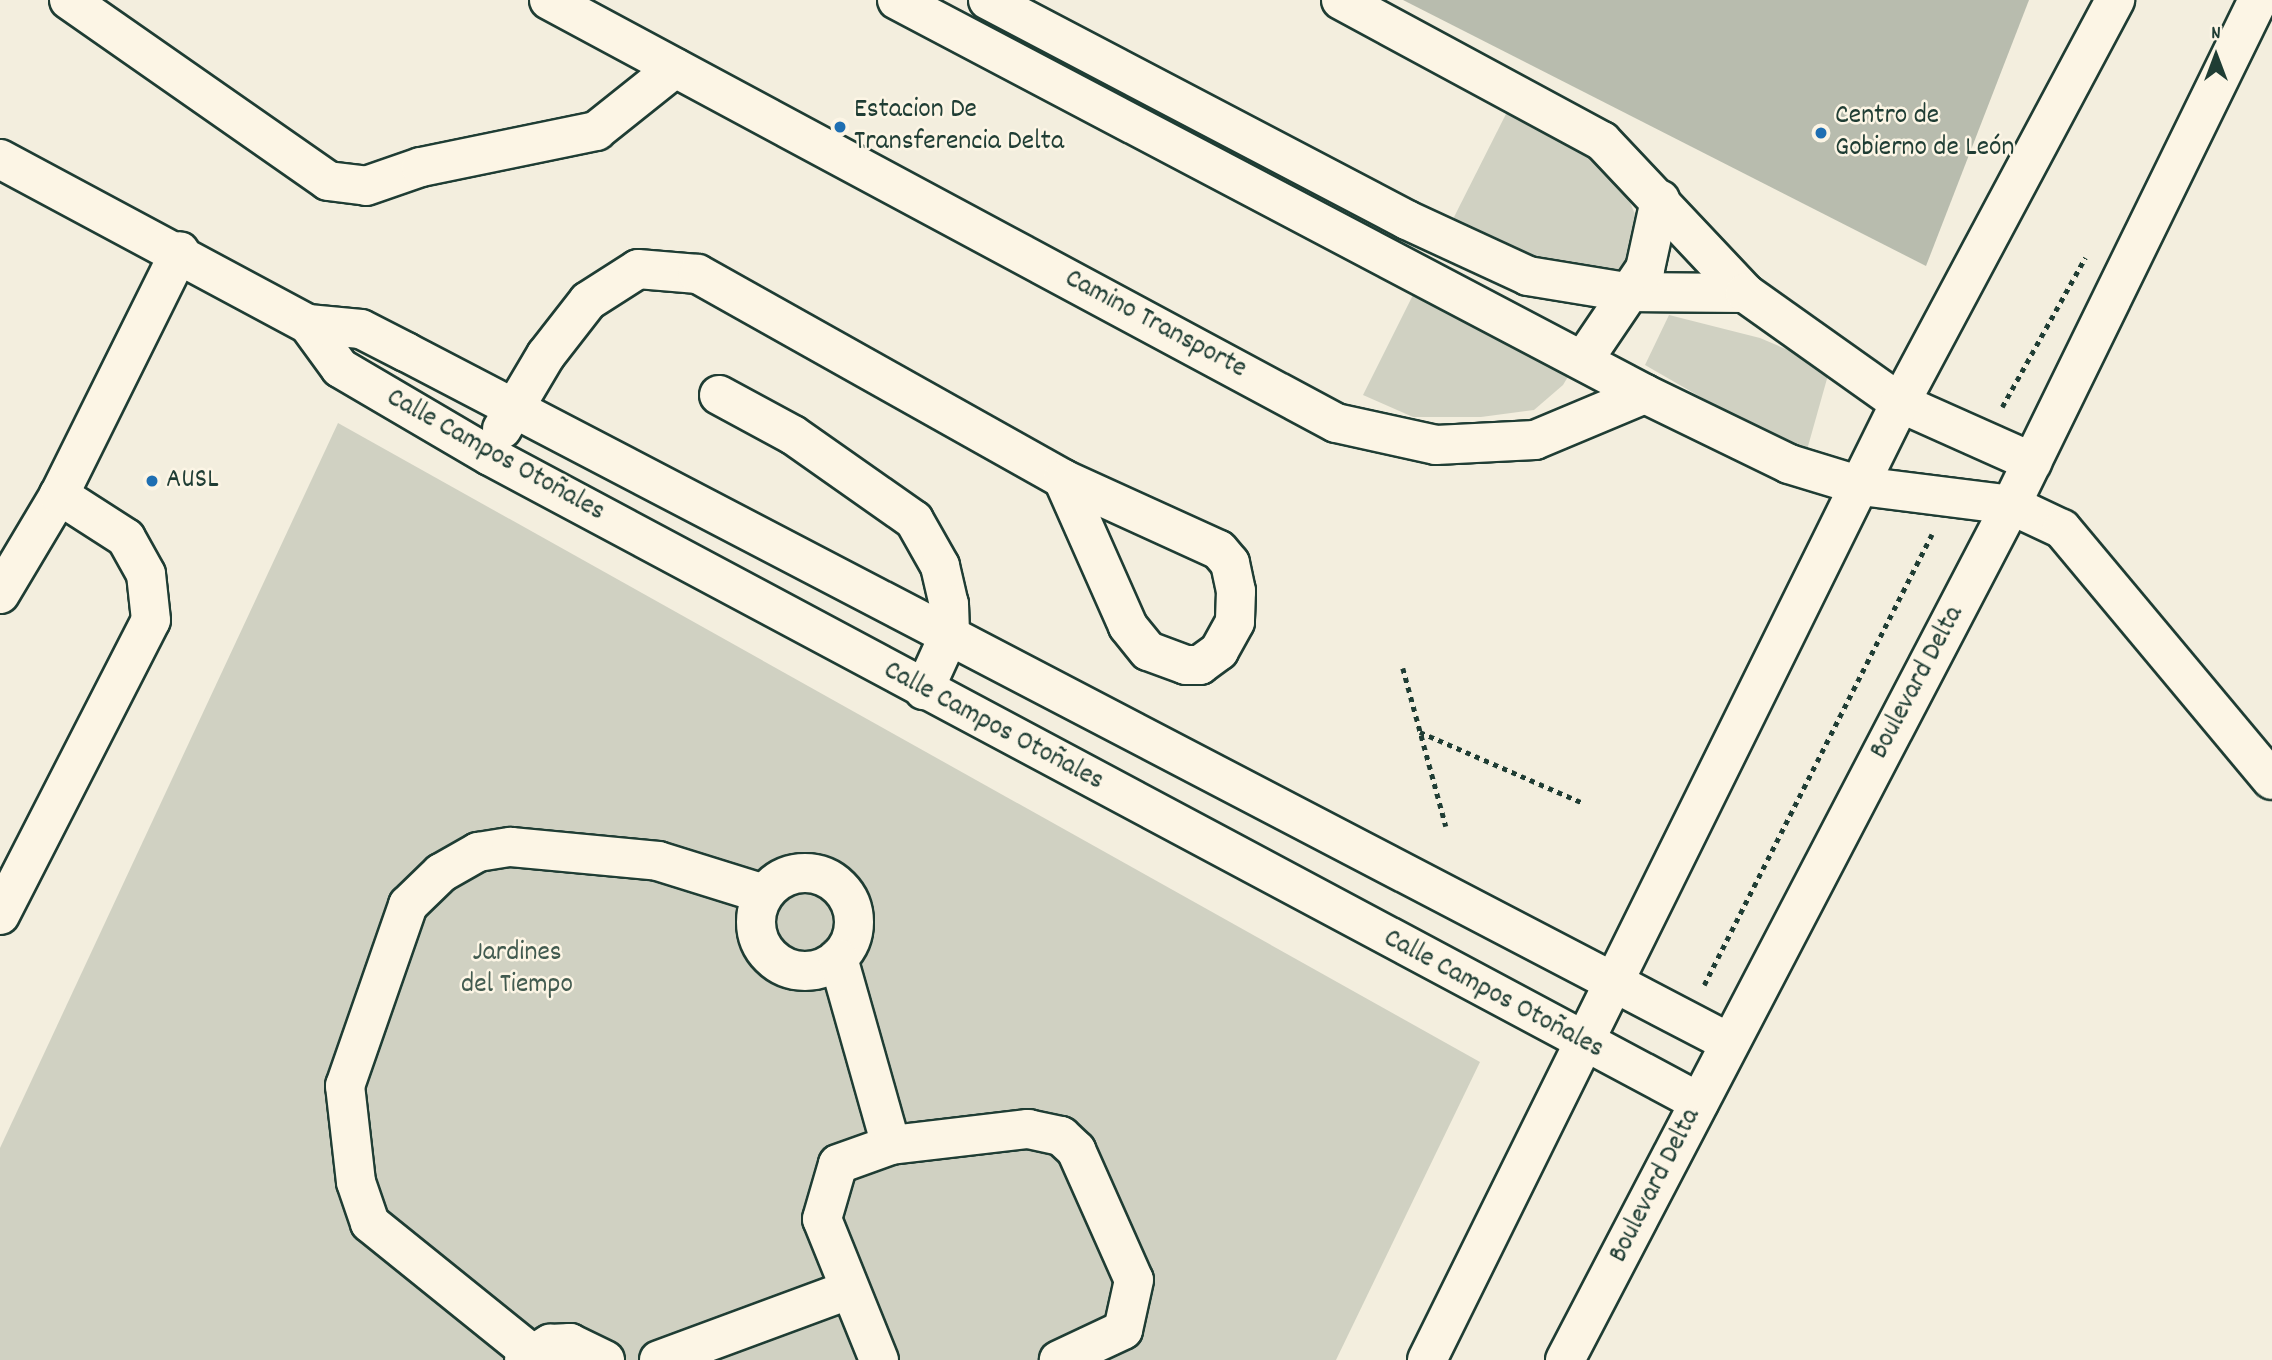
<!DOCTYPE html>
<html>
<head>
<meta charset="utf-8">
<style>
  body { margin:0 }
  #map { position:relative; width:2272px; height:1360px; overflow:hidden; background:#f3eede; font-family:Dekko,sans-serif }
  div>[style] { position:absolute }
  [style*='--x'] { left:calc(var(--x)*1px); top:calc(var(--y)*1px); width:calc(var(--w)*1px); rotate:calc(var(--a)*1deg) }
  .green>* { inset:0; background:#d0d1c2 }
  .building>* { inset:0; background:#b8bcae }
  .path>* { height:4.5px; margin-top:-2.25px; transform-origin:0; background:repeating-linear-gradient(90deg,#1f3d34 0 5px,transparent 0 10px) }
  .roads { filter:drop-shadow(2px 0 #1f3d34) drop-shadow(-2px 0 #1f3d34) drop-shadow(0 2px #1f3d34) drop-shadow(0 -2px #1f3d34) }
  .minor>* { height:38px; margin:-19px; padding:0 19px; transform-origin:19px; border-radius:19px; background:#fcf5e5 }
  .minor>.ring { margin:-19px; padding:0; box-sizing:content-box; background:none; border:38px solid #fcf5e5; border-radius:50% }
  .major>* { height:38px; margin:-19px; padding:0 19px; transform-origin:19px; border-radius:19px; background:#fcf5e5 }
  .dots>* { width:19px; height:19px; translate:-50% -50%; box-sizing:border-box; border:4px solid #fcf5e5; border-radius:50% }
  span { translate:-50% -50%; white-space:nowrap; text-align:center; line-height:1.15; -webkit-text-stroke:5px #fcf5e5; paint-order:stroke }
  .poi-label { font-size:28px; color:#1f3d34 }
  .left { translate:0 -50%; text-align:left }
  .street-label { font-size:28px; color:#1f3d34 }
  .park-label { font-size:28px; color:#425b50 }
  .north { position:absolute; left:2181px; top:21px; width:70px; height:70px; -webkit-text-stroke:5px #fcf5e5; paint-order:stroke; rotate:0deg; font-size:19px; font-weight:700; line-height:28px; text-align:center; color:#1f3d34 }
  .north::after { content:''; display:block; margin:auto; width:24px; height:32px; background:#1f3d34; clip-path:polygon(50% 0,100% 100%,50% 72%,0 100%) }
</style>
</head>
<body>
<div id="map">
  <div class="green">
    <div style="clip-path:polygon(1508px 110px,1589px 156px,1624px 187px,1640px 227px,1626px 285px,1531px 266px,1451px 223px)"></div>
    <div style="clip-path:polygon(1416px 289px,1572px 370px,1563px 385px,1534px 410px,1481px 417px,1413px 417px,1363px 395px)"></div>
    <div style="clip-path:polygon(1669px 315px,1760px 338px,1830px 368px,1805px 457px,1645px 365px)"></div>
    <div style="clip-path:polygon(338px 423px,1480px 1062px,1336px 1360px,0 1360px,0 1148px)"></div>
  </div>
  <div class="building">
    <div style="clip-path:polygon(1403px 0,2029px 0,1926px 266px)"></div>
  </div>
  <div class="path">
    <div style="--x:2002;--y:407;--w:171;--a:-60.9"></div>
    <div style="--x:1403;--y:668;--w:164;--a:74.8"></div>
    <div style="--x:1420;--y:732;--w:178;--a:23.5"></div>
    <div style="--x:1704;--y:985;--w:505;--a:-63.18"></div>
  </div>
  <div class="roads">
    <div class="minor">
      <div style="--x:69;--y:0;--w:316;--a:34.9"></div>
      <div style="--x:328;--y:181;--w:38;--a:7"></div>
      <div style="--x:366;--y:186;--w:58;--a:-19.1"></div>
      <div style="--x:421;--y:167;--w:179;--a:-11.6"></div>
      <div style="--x:596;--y:131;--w:101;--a:-38.6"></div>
      <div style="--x:549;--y:0;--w:893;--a:28.26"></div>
      <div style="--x:1336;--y:423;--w:102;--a:12.4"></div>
      <div style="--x:1436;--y:445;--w:99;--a:-2.9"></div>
      <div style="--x:1535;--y:440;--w:119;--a:-22.7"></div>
      <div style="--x:1645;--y:394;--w:160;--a:25.9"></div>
      <div style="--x:1789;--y:464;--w:75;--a:17"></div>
      <div style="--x:1861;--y:486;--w:151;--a:7.2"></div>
      <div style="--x:2011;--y:505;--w:56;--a:25.2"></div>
      <div style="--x:2062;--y:529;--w:327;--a:50.1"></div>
      <div style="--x:897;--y:0;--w:845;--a:27.78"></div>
      <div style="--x:988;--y:0;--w:473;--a:27.7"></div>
      <div style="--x:1407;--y:220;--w:133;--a:24.8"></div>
      <div style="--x:1528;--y:276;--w:99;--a:9.3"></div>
      <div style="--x:1626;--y:292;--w:119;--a:0.5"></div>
      <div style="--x:1341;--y:0;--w:297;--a:28.4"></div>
      <div style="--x:1602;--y:141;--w:209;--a:46.7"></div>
      <div style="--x:1745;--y:293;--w:190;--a:35.4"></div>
      <div style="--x:1900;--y:403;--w:145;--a:24.1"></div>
      <div style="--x:0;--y:159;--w:349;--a:28.2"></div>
      <div style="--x:308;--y:324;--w:54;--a:54"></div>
      <div style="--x:340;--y:368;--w:174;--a:30.4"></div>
      <div style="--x:490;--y:456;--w:1371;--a:28.12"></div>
      <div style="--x:308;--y:324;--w:53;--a:5.4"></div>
      <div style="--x:361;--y:329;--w:51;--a:27.1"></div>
      <div style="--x:406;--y:352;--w:1493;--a:27.56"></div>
      <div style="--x:1584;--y:359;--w:109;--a:-55.9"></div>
      <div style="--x:1645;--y:269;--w:71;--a:-77.7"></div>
      <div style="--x:719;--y:395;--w:84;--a:28.4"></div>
      <div style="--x:793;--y:435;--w:148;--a:35.1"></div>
      <div style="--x:914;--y:520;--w:53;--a:60.5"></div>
      <div style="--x:940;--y:566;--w:39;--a:77"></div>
      <div style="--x:949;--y:604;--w:29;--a:88"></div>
      <div style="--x:950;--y:633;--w:63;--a:114.5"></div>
      <div style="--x:502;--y:429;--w:86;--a:-59.3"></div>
      <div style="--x:546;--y:355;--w:68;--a:-52.1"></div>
      <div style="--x:588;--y:301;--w:59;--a:-32.6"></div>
      <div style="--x:638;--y:269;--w:60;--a:4.8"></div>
      <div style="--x:698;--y:274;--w:419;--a:29.3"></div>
      <div style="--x:1063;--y:479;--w:171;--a:24.5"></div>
      <div style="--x:1219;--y:550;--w:17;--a:50"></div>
      <div style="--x:1230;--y:563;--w:29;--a:78"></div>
      <div style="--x:1236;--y:591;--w:31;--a:92"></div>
      <div style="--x:1235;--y:622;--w:33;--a:119"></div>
      <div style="--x:1219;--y:651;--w:24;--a:144"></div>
      <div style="--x:1200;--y:665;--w:14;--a:180"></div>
      <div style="--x:1186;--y:665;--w:40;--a:-159.8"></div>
      <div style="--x:1148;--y:651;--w:32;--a:-129"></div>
      <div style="--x:1128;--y:626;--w:161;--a:-113.9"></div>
      <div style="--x:0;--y:594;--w:115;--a:-59.2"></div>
      <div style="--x:59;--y:495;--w:272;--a:-63.6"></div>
      <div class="ring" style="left:756px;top:873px;width:60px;height:60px"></div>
      <div style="--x:0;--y:915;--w:331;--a:-62.9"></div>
      <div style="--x:151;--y:620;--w:46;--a:-96.2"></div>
      <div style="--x:146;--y:574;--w:41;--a:-119.1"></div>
      <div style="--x:126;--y:538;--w:80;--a:-147.3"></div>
      <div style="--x:838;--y:958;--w:194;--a:74.2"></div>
      <div style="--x:531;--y:1353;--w:207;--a:-141.1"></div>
      <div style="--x:370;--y:1223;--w:43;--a:-108.9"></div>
      <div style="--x:356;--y:1182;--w:97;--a:-96.5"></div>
      <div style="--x:345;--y:1086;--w:192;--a:-70.8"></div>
      <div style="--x:408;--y:905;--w:46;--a:-44.1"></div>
      <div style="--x:441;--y:873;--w:43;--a:-29.6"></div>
      <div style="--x:478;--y:852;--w:33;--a:-9"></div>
      <div style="--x:511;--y:847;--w:148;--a:5.4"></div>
      <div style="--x:658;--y:861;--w:111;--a:17.3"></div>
      <div style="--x:524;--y:1360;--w:31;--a:-32"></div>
      <div style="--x:550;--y:1344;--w:20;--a:-3"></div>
      <div style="--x:570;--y:1343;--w:39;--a:26"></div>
      <div style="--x:659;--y:1360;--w:199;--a:-20.3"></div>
      <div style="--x:879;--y:1360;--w:152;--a:-112"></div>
      <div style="--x:822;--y:1219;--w:57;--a:-73.8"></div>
      <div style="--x:838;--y:1164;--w:56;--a:-19.7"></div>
      <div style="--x:891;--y:1145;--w:138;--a:-6.7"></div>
      <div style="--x:1028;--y:1129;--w:34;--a:12"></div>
      <div style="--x:1061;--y:1136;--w:21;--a:43"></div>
      <div style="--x:1076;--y:1150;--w:142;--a:66"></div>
      <div style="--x:1134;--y:1280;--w:51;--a:102.4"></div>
      <div style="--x:1123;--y:1330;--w:71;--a:154.9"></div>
    </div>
    <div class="major">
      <div style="--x:1427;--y:1360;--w:1068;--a:-63.7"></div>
      <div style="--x:1900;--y:403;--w:457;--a:-61.9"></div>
      <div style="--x:1565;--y:1360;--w:964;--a:-62.45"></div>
      <div style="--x:2011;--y:505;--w:562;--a:-63.94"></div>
    </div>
  </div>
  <div class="dots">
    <div style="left:840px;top:127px;background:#1f6fb2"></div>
    <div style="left:1821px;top:133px;background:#1f6fb2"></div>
    <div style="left:152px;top:481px;background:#1f6fb2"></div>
  </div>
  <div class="poi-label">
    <span class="left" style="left:854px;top:127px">Estacion De<br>Transferencia Delta</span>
    <span class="left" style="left:1835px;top:133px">Centro de<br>Gobierno de León</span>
    <span class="left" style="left:166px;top:481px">AUSL</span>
  </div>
  <div class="street-label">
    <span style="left:1155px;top:325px;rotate:28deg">Camino Transporte</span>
    <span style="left:495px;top:456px;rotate:29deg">Calle Campos Otoñales</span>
    <span style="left:1918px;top:683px;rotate:-62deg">Boulevard Delta</span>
    <span style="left:993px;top:727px;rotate:28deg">Calle Campos Otoñales</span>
    <span style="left:1493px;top:995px;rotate:28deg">Calle Campos Otoñales</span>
    <span style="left:1656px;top:1186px;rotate:-63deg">Boulevard Delta</span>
  </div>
  <div class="park-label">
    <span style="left:517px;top:970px">Jardines<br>del Tiempo</span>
  </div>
  <div class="north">N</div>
</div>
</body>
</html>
